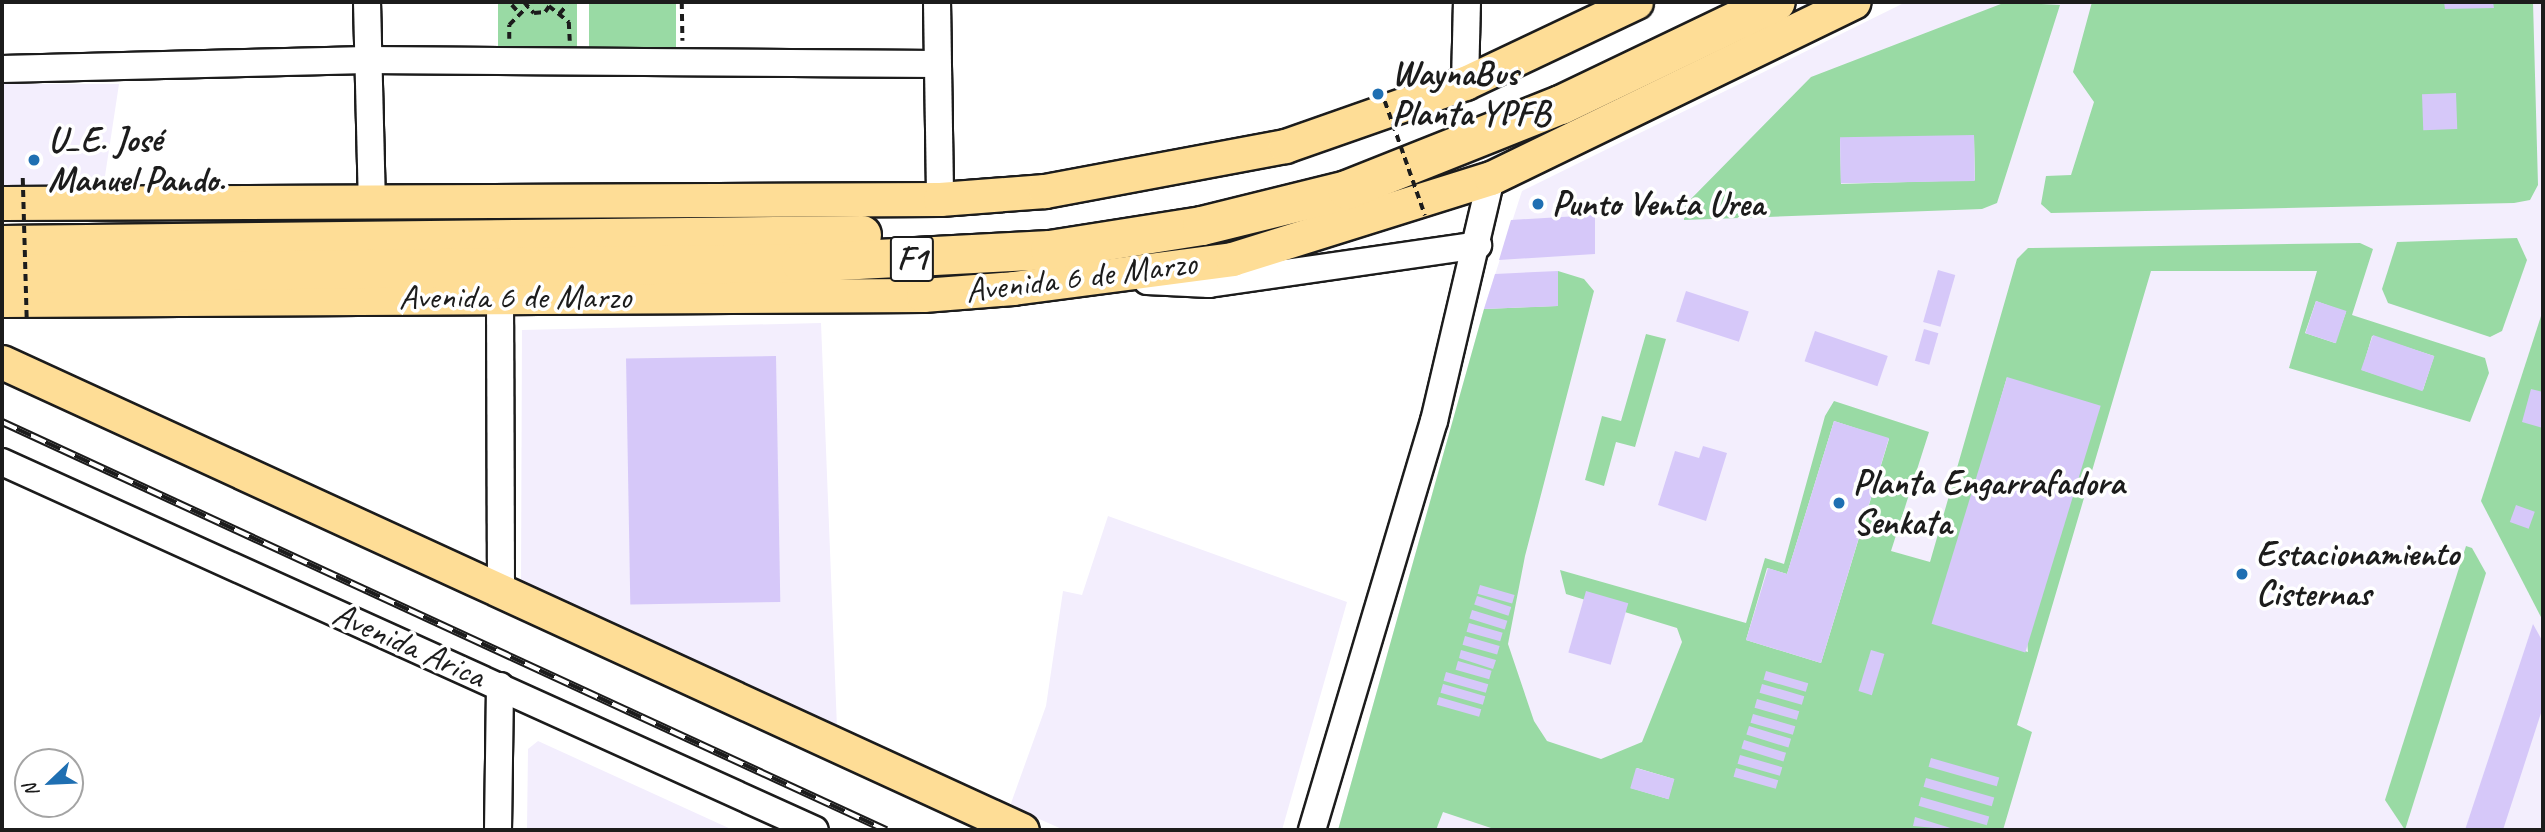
<!DOCTYPE html>
<html>
<head>
<meta charset="utf-8">
<style>
  body { margin:0 }
  #map { position:relative; width:2545px; height:832px; overflow:hidden; background:#fff; font-family:Caveat,sans-serif }
  div>[style] { position:absolute }
  [style*='--x'] { left:calc(var(--x)*1px); top:calc(var(--y)*1px); width:calc(var(--w)*1px); rotate:calc(var(--a)*1deg) }
  .built>* { inset:0; background:#f3eefd }
  .green>* { inset:0; background:#99daa4; transform-origin:0 0 }
  .building>* { inset:0; background:#d6c8f9; transform-origin:0 0 }
  .path>* { height:3.5px; margin-top:-1.75px; transform-origin:0; background:repeating-linear-gradient(90deg,#1c1c1c 0 7px,transparent 0 12px) }
  .roads { filter:drop-shadow(2px 0 #1c1c1c) drop-shadow(-2px 0 #1c1c1c) drop-shadow(0 2px #1c1c1c) drop-shadow(0 -2px #1c1c1c) }
  .minor>* { height:26px; margin:-13px; padding:0 13px; transform-origin:13px; border-radius:13px; background:#fff }
  .major>* { height:33px; margin:-16.5px; padding:0 16.5px; transform-origin:16.5px; border-radius:16.5px; background:#fedd96 }
  .highway>* { height:38px; margin:-19px; padding:0 19px; transform-origin:19px; border-radius:19px; background:#fedd96 }
  .rail>* { height:8px; margin-top:-4px; transform-origin:0; background:repeating-linear-gradient(90deg,#fff 0 16px,#1c1c1c 0 32px); box-sizing:border-box; border-block:2px solid #1c1c1c }
  .path-bridge>* { height:3.5px; margin-top:-1.75px; transform-origin:0; background:repeating-linear-gradient(90deg,#1c1c1c 0 7px,transparent 0 12px) }
  .dots>* { width:19px; height:19px; translate:-50% -50%; box-sizing:border-box; border:4px solid #fff; border-radius:50% }
  span { translate:-50% -50%; white-space:nowrap; text-align:center; line-height:1.15; -webkit-text-stroke:7px #fff; paint-order:stroke }
  .shield-label span { padding:2px 5px; background:#fff; border:2px solid; border-radius:5px; -webkit-text-stroke-width:0 }
  .shield-label { font-size:33px; color:#1c1c1c; font-weight:700 }
  .poi-label { font-size:35px; color:#1c1c1c; font-weight:700 }
  .left { translate:0 -50%; text-align:left }
  .street-label { font-size:35px; color:#1c1c1c }
  .frame { position:absolute; inset:0; border:4px solid #1c1c1c; pointer-events:none }
  .north { position:absolute; left:14px; top:748px; width:70px; height:70px; box-sizing:border-box; background:#fff; border:2px solid #a4a4a4; border-radius:50%; rotate:247deg; font-size:19px; font-weight:700; line-height:28px; text-align:center; color:#1c1c1c }
  .north::after { content:''; display:block; margin:auto; width:24px; height:32px; background:#1f6fb2; clip-path:polygon(50% 0,100% 100%,50% 72%,0 100%) }
</style>
</head>
<body>
<div id="map">
  <div class="built">
    <div style="clip-path:polygon(1906px 2px,2543px 2px,2543px 830px,1338px 830px,1484px 309px,1522px 191px)"></div>
    <div style="clip-path:polygon(2px 84px,119px 84px,103px 189px,2px 191px)"></div>
    <div style="clip-path:polygon(821px 323px,837px 728px,521px 584px,522px 330px)"></div>
    <div style="clip-path:polygon(1108px 516px,1347px 602px,1282px 830px,1064px 830px,1010px 806px,1046px 706px,1063px 591px,1082px 595px)"></div>
    <div style="clip-path:polygon(538px 741px,733px 830px,527px 830px,528px 749px)"></div>
  </div>
  <div class="green">
    <div style="left:498px;top:2px;width:79px;height:53px"></div>
    <div style="left:589px;top:2px;width:87px;height:49px"></div>
    <div style="clip-path:polygon(evenodd,2006px 2px,2060px 5px,1997px 203px,1982px 209px,1684px 220px,1685px 205px,1811px 77px,2006px 2px,1974px 136px,1975px 180px,1841px 184px,1840px 139px,1974px 136px)"></div>
    <div style="clip-path:polygon(2092px 2px,2533px 2px,2538px 185px,2530px 200px,2514px 203px,2051px 213px,2041px 204px,2046px 176px,2071px 175px,2094px 102px,2073px 72px)"></div>
    <div style="clip-path:polygon(2517px 238px,2527px 260px,2502px 331px,2490px 337px,2388px 303px,2382px 289px,2397px 242px)"></div>
    <div style="clip-path:polygon(evenodd,2360px 243px,2373px 249px,2352px 315px,2485px 358px,2489px 373px,2470px 422px,2289px 368px,2317px 271px,2151px 271px,2017px 725px,2032px 732px,2003px 830px,1497px 830px,1443px 812px,1436px 830px,1338px 830px,1484px 309px,1557px 306px,1558px 271px,1584px 279px,1594px 291px,1525px 556px,1508px 644px,1534px 721px,1547px 741px,1601px 759px,1642px 742px,1682px 642px,1677px 628px,1566px 594px,1560px 570px,1746px 623px,1765px 558px,1784px 564px,1825px 416px,1834px 401px,1929px 432px,1891px 551px,1930px 562px,2017px 259px,2028px 248px,2360px 243px,2316px 301px,2346px 312px,2335px 343px,2305px 333px,2316px 301px,2360px 243px,2372px 336px,2434px 356px,2423px 390px,2362px 370px,2372px 336px,2360px 243px,2007px 377px,2028px 652px,1935px 624px,2007px 377px,2360px 243px,1834px 421px,1889px 439px,1821px 663px,1746px 640px,1767px 568px,1787px 574px,1834px 421px,2360px 243px,1637px 768px,1674px 779px,1668px 799px,1631px 788px,1637px 768px)"></div>
    <div style="clip-path:polygon(2543px 310px,2543px 621px,2481px 501px)"></div>
    <div style="clip-path:polygon(1646px 334px,1666px 339px,1635px 447px,1616px 442px,1604px 486px,1585px 480px,1602px 416px,1621px 421px)"></div>
    <div style="clip-path:polygon(2466px 546px,2472px 548px,2486px 573px,2405px 830px,2385px 800px)"></div>
  </div>
  <div class="building">
    <div style="clip-path:polygon(2444px 2px,2493px 2px,2494px 8px,2445px 9px)"></div>
    <div style="left:2456px;top:93px;width:36px;height:34px;rotate:88deg"></div>
    <div style="left:1974px;top:135px;width:46px;height:134px;rotate:89deg"></div>
    <div style="clip-path:polygon(1595px 215px,1595px 254px,1499px 260px,1511px 220px)"></div>
    <div style="left:1938px;top:270px;width:18px;height:54px;rotate:16deg"></div>
    <div style="clip-path:polygon(1558px 271px,1558px 306px,1484px 309px,1495px 274px)"></div>
    <div style="left:1686px;top:291px;width:66px;height:32px;rotate:18deg"></div>
    <div style="left:2316px;top:301px;width:32px;height:34px;rotate:18deg"></div>
    <div style="left:1924px;top:329px;width:15px;height:33px;rotate:16deg"></div>
    <div style="left:1815px;top:331px;width:77px;height:32px;rotate:19deg"></div>
    <div style="left:2373px;top:335px;width:65px;height:37px;rotate:19deg"></div>
    <div style="left:776px;top:356px;width:246px;height:150px;rotate:89deg"></div>
    <div style="left:2007px;top:377px;width:98px;height:258px;rotate:17deg"></div>
    <div style="clip-path:polygon(2531px 389px,2543px 392px,2543px 428px,2522px 422px)"></div>
    <div style="clip-path:polygon(1834px 421px,1889px 438px,1821px 663px,1746px 640px,1768px 568px,1787px 574px)"></div>
    <div style="clip-path:polygon(1703px 446px,1727px 453px,1706px 521px,1658px 505px,1675px 451px,1699px 458px)"></div>
    <div style="left:2516px;top:505px;width:20px;height:18px;rotate:20deg"></div>
    <div style="left:1480px;top:585px;width:36px;height:9px;rotate:16deg"></div>
    <div style="left:1586px;top:591px;width:44px;height:64px;rotate:16deg"></div>
    <div style="left:1477px;top:596px;width:36px;height:9px;rotate:18deg"></div>
    <div style="left:1472px;top:610px;width:37px;height:9px;rotate:17deg"></div>
    <div style="left:1469px;top:623px;width:35px;height:9px;rotate:16deg"></div>
    <div style="clip-path:polygon(2533px 624px,2543px 642px,2543px 707px,2503px 830px,2465px 830px)"></div>
    <div style="left:1465px;top:636px;width:36px;height:9px;rotate:16deg"></div>
    <div style="clip-path:polygon(1461px 650px,1496px 660px,1493px 669px,1459px 658px)"></div>
    <div style="left:1871px;top:650px;width:14px;height:43px;rotate:17deg"></div>
    <div style="left:1458px;top:661px;width:35px;height:9px;rotate:16deg"></div>
    <div style="left:1766px;top:671px;width:44px;height:9px;rotate:16deg"></div>
    <div style="left:1446px;top:672px;width:44px;height:9px;rotate:16deg"></div>
    <div style="left:1443px;top:684px;width:44px;height:9px;rotate:16deg"></div>
    <div style="left:1762px;top:684px;width:44px;height:9px;rotate:16deg"></div>
    <div style="left:1439px;top:697px;width:44px;height:8px;rotate:16deg"></div>
    <div style="left:1757px;top:699px;width:44px;height:9px;rotate:16deg"></div>
    <div style="left:1753px;top:714px;width:44px;height:9px;rotate:16deg"></div>
    <div style="left:1749px;top:726px;width:44px;height:9px;rotate:17deg"></div>
    <div style="left:1744px;top:740px;width:44px;height:9px;rotate:17deg"></div>
    <div style="left:1740px;top:755px;width:44px;height:9px;rotate:16deg"></div>
    <div style="left:1931px;top:758px;width:71px;height:9px;rotate:16deg"></div>
    <div style="left:1636px;top:768px;width:40px;height:21px;rotate:16deg"></div>
    <div style="left:1736px;top:768px;width:44px;height:9px;rotate:16deg"></div>
    <div style="left:1926px;top:778px;width:71px;height:9px;rotate:16deg"></div>
    <div style="left:1921px;top:797px;width:71px;height:9px;rotate:16deg"></div>
    <div style="clip-path:polygon(1915px 817px,1957px 830px,1913px 826px)"></div>
  </div>
  <div class="path">
    <div style="--x:524;--y:2;--w:15;--a:48"></div>
    <div style="--x:534;--y:13;--w:11;--a:-5"></div>
    <div style="--x:545;--y:12;--w:12;--a:-55"></div>
    <div style="--x:682;--y:2;--w:39;--a:89"></div>
    <div style="--x:512;--y:5;--w:12;--a:48"></div>
    <div style="--x:549;--y:6;--w:26;--a:39"></div>
    <div style="--x:569;--y:22;--w:19;--a:87"></div>
    <div style="--x:559;--y:14;--w:12;--a:-48"></div>
    <div style="--x:509;--y:39;--w:14;--a:-90"></div>
    <div style="--x:509;--y:25;--w:27;--a:-45"></div>
  </div>
  <div class="roads">
    <div class="minor">
      <div style="--x:367;--y:2;--w:199;--a:88.6"></div>
      <div style="--x:937;--y:2;--w:197;--a:89.1"></div>
      <div style="--x:2;--y:69;--w:365;--a:-1.4"></div>
      <div style="--x:367;--y:60;--w:570;--a:0.4"></div>
      <div style="--x:1465;--y:83;--w:81;--a:-88.6"></div>
      <div style="--x:1147;--y:281;--w:62;--a:2.8"></div>
      <div style="--x:1209;--y:284;--w:272;--a:-8.2"></div>
      <div style="--x:500;--y:297;--w:294;--a:89.8"></div>
      <div style="--x:2;--y:462;--w:892;--a:24.35"></div>
      <div style="--x:498;--y:830;--w:144;--a:-89.2"></div>
      <div style="--x:1312;--y:830;--w:427;--a:-73.4"></div>
      <div style="--x:1434;--y:421;--w:250;--a:-76.8"></div>
    </div>
    <div class="major">
      <div style="--x:2;--y:203;--w:938;--a:-0.24"></div>
      <div style="--x:940;--y:199;--w:105;--a:-4.4"></div>
      <div style="--x:1045;--y:191;--w:244;--a:-10.6"></div>
      <div style="--x:1285;--y:146;--w:191;--a:-19.3"></div>
      <div style="--x:1465;--y:83;--w:189;--a:-25.3"></div>
      <div style="--x:2;--y:300;--w:921;--a:-0.31"></div>
      <div style="--x:923;--y:295;--w:90;--a:-4.4"></div>
      <div style="--x:1013;--y:288;--w:221;--a:-7.5"></div>
      <div style="--x:1232;--y:259;--w:271;--a:-17.4"></div>
      <div style="--x:1491;--y:178;--w:403;--a:-25.9"></div>
      <div style="--x:2;--y:362;--w:1122;--a:24.65"></div>
    </div>
    <div class="highway">
      <div style="--x:2;--y:245;--w:860;--a:-0.67"></div>
      <div style="--x:2;--y:274;--w:799;--a:-0.79"></div>
      <div style="--x:801;--y:263;--w:249;--a:-3"></div>
      <div style="--x:1050;--y:250;--w:154;--a:-9"></div>
      <div style="--x:1202;--y:226;--w:149;--a:-13.9"></div>
      <div style="--x:1347;--y:190;--w:230;--a:-21.7"></div>
      <div style="--x:1561;--y:105;--w:238;--a:-25.6"></div>
    </div>
  </div>
  <div class="rail">
    <div style="--x:2;--y:422;--w:974;--a:24.78"></div>
  </div>
  <div class="path-bridge">
    <div style="--x:1381;--y:90;--w:133;--a:70.6"></div>
    <div style="--x:23;--y:178;--w:141;--a:88.4"></div>
  </div>
  <div class="dots">
    <div style="left:1378px;top:94px;background:#1f6fb2"></div>
    <div style="left:34px;top:160px;background:#1f6fb2"></div>
    <div style="left:1538px;top:204px;background:#1f6fb2"></div>
    <div style="left:1839px;top:503px;background:#1f6fb2"></div>
    <div style="left:2242px;top:574px;background:#1f6fb2"></div>
  </div>
  <div class="shield-label">
    <span style="left:912px;top:259px">F1</span>
  </div>
  <div class="poi-label">
    <span class="left" style="left:1392px;top:94px">WaynaBus<br>Planta YPFB</span>
    <span class="left" style="left:48px;top:160px">U_E. José<br>Manuel Pando.</span>
    <span class="left" style="left:1552px;top:204px">Punto Venta Urea</span>
    <span class="left" style="left:1853px;top:503px">Planta Engarrafadora<br>Senkata</span>
    <span class="left" style="left:2256px;top:574px">Estacionamiento<br>Cisternas</span>
  </div>
  <div class="street-label">
    <span style="left:1081px;top:277px;rotate:-7deg">Avenida 6 de Marzo</span>
    <span style="left:515px;top:297px">Avenida 6 de Marzo</span>
    <span style="left:409px;top:645px;rotate:24deg">Avenida Arica</span>
  </div>
  <div class="frame"></div>
  <div class="north">N</div>
</div>
</body>
</html>
